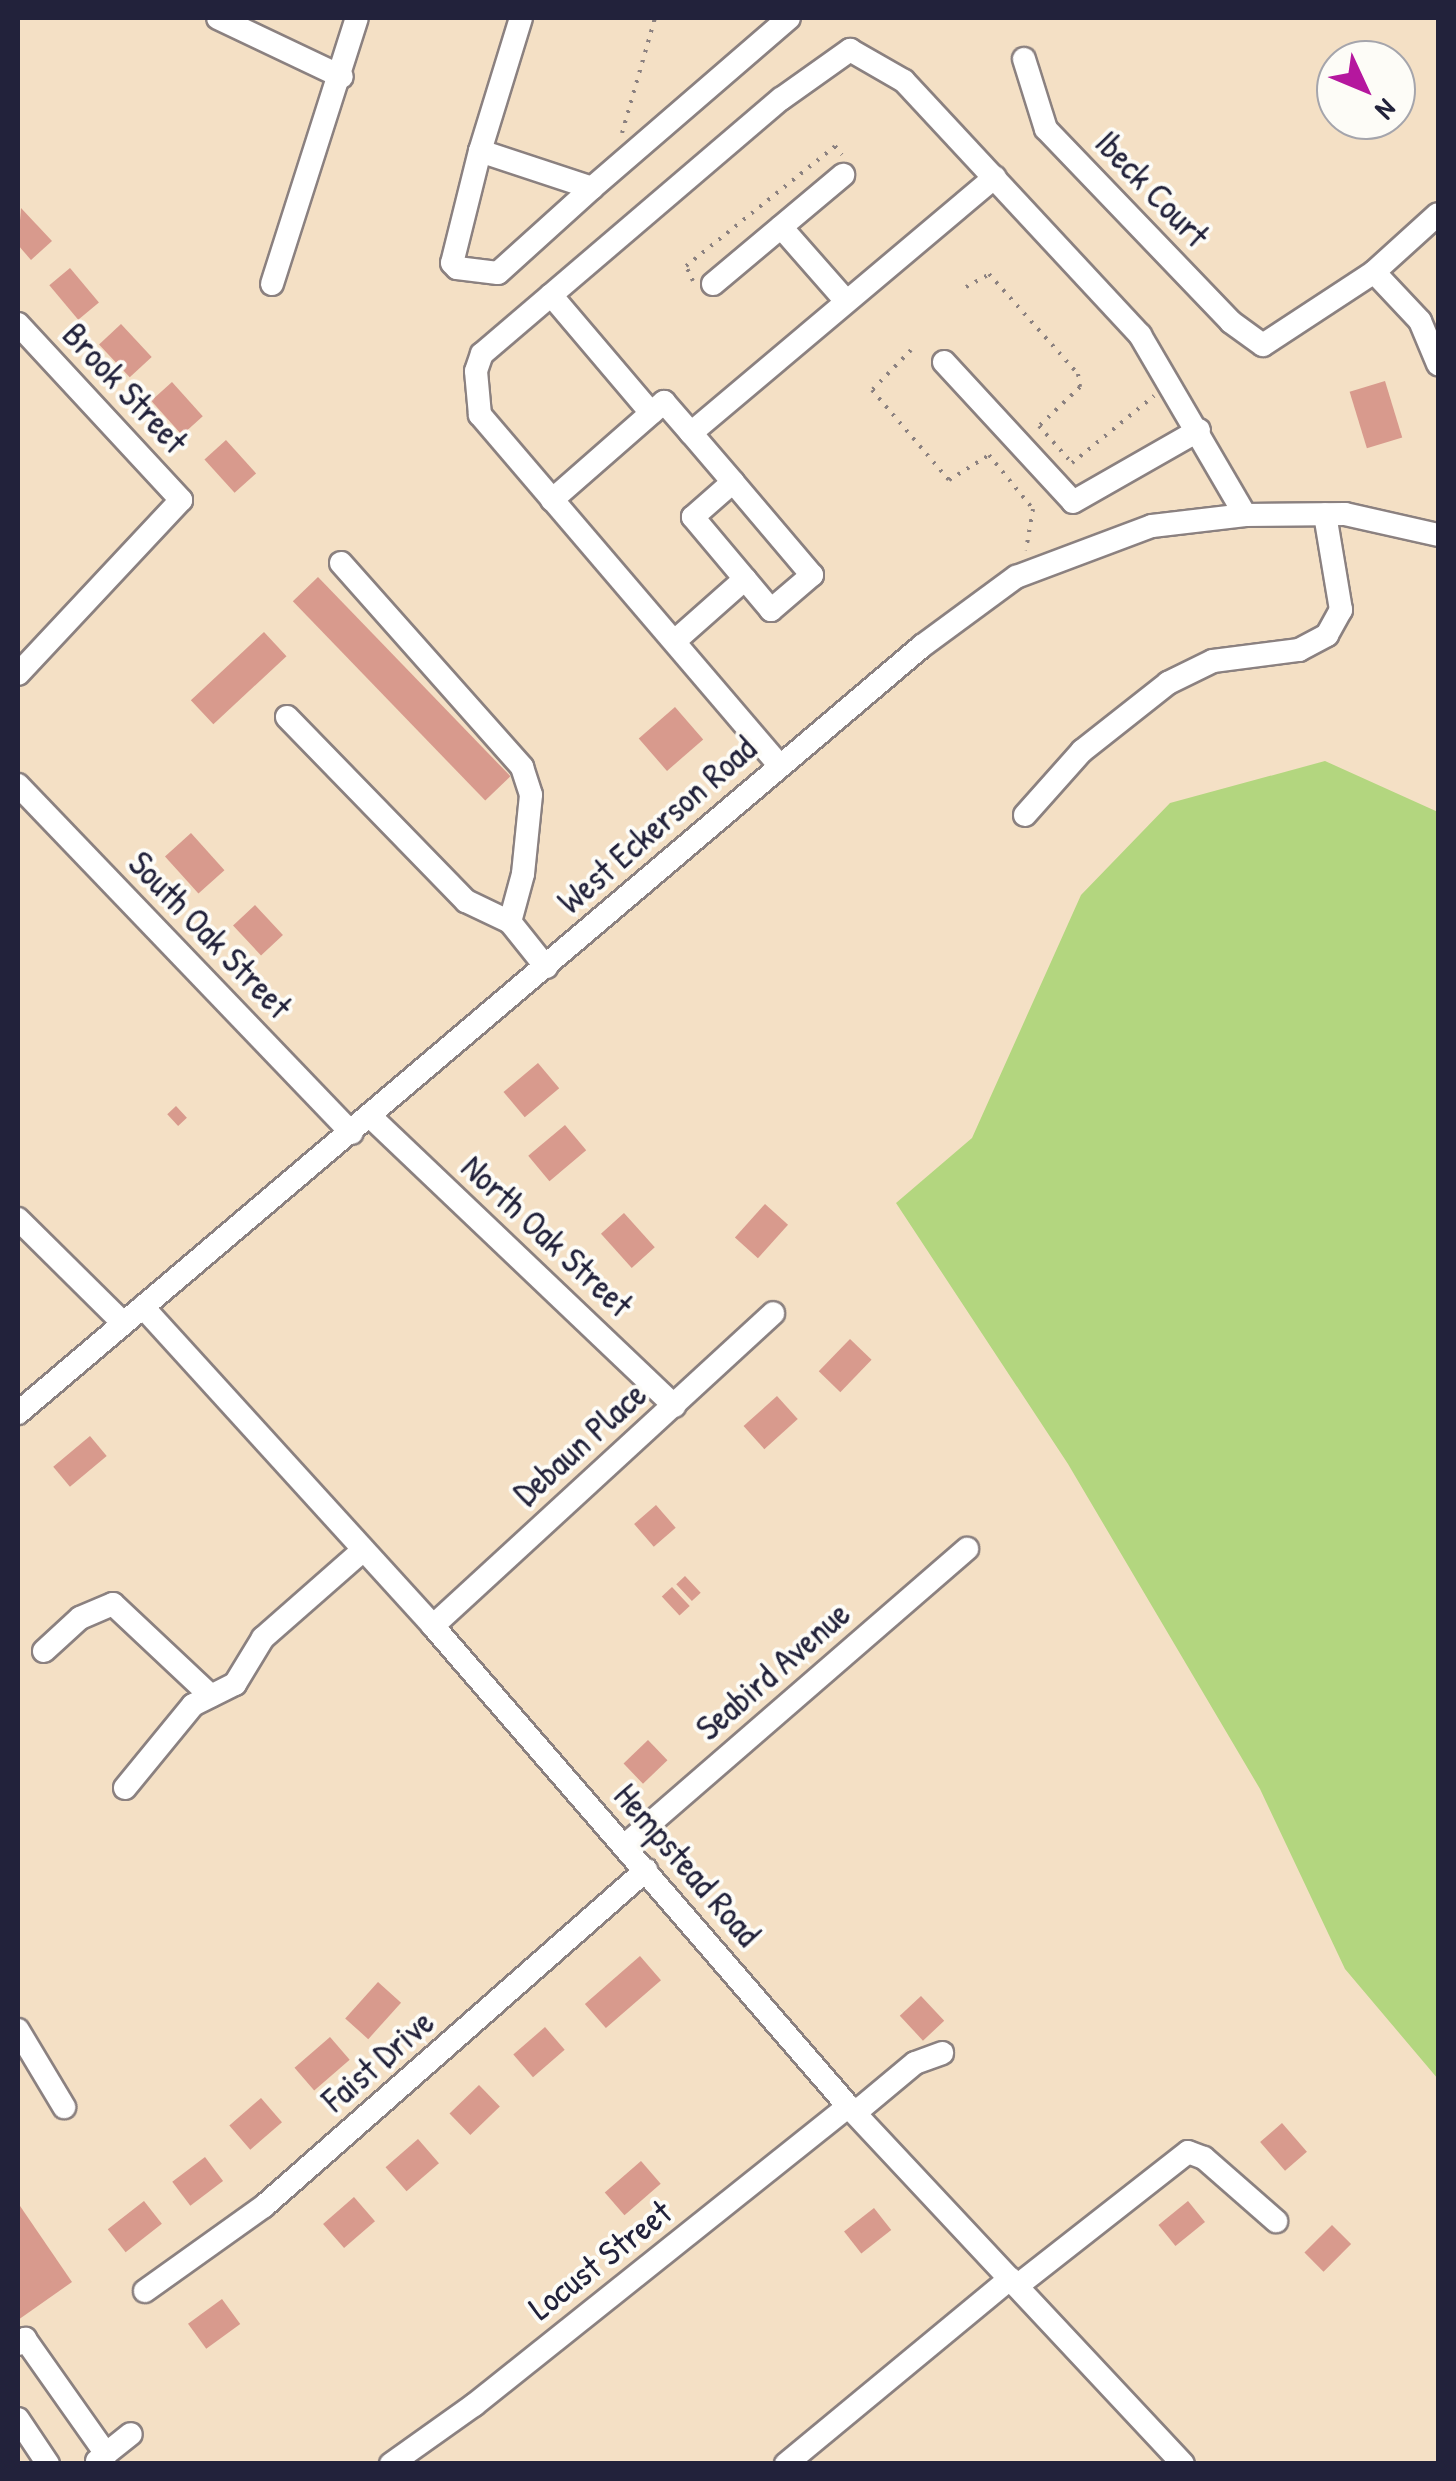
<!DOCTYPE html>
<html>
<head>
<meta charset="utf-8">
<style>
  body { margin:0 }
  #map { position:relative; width:1456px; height:2481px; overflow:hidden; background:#f4e0c5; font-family:"Patrick Hand",sans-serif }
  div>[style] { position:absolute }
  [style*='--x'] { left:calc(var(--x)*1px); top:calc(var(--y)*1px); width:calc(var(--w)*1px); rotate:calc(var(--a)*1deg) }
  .green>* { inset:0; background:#b3d67f }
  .building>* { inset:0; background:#d89a8d; transform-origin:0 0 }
  .path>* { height:4px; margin-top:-2px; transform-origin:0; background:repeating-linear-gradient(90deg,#8b8180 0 2.5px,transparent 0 10.5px) }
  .roads { filter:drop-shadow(2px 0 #8b8180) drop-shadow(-2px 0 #8b8180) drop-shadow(0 2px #8b8180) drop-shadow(0 -2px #8b8180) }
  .minor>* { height:22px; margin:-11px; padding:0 11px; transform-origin:11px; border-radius:11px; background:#fff }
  span { translate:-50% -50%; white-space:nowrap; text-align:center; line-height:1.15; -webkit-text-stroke:8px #fdfcf7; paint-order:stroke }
  .street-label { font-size:35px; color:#22223b }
  .frame { position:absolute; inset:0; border:20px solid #22223b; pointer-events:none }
  .north { position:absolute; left:1316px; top:40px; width:100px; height:100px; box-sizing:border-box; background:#fdfcf7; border:2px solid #a5a5ac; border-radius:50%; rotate:134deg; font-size:28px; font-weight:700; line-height:40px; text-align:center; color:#22223b }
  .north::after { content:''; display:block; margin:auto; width:35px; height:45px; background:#b5179e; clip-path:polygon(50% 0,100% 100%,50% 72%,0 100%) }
</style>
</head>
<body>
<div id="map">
  <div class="green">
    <div style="clip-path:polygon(1325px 761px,1438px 812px,1438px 2079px,1345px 1969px,1260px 1789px,1068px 1464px,896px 1203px,972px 1138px,1081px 895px,1170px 803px)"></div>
  </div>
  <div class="building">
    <div style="clip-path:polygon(21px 208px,52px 241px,31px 260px,18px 245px)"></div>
    <div style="left:70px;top:268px;width:45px;height:27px;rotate:50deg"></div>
    <div style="left:121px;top:324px;width:45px;height:30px;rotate:47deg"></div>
    <div style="left:1385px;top:381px;width:59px;height:37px;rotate:73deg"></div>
    <div style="left:172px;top:382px;width:46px;height:28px;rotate:48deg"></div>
    <div style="left:226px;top:440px;width:45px;height:29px;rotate:48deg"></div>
    <div style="left:318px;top:577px;width:277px;height:35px;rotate:46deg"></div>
    <div style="left:264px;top:632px;width:33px;height:100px;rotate:47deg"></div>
    <div style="left:675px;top:707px;width:43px;height:48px;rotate:49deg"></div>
    <div style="left:191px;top:833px;width:50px;height:35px;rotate:48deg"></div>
    <div style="left:255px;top:905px;width:41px;height:30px;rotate:47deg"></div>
    <div style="left:538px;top:1063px;width:33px;height:45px;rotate:50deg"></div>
    <div style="left:176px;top:1106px;width:16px;height:12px;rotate:47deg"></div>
    <div style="left:565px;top:1125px;width:33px;height:48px;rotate:50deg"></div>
    <div style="left:765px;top:1204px;width:31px;height:45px;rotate:42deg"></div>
    <div style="left:624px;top:1213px;width:46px;height:31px;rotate:48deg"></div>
    <div style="left:850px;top:1339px;width:30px;height:45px;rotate:44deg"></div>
    <div style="left:777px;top:1396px;width:31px;height:45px;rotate:48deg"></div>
    <div style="left:90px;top:1436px;width:26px;height:48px;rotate:50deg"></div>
    <div style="left:656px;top:1505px;width:30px;height:29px;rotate:49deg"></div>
    <div style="left:685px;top:1576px;width:23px;height:12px;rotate:47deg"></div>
    <div style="left:672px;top:1587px;width:26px;height:14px;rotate:47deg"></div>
    <div style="left:648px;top:1740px;width:28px;height:34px;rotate:46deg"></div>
    <div style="left:640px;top:1956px;width:32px;height:73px;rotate:49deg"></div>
    <div style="left:378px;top:1982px;width:31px;height:49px;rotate:42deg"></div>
    <div style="left:921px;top:1996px;width:34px;height:29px;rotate:47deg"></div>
    <div style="left:545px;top:2027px;width:30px;height:42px;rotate:49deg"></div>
    <div style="left:330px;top:2037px;width:30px;height:47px;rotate:49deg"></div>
    <div style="left:479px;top:2085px;width:30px;height:41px;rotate:46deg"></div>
    <div style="left:261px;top:2098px;width:32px;height:42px;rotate:49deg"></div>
    <div style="left:1282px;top:2123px;width:38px;height:29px;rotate:49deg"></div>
    <div style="left:418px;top:2139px;width:32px;height:43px;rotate:49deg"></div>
    <div style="left:205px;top:2157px;width:30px;height:41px;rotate:53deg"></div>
    <div style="left:641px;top:2161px;width:30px;height:48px;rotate:49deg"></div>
    <div style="left:354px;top:2197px;width:32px;height:41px;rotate:49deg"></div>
    <div style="left:144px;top:2201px;width:29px;height:46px;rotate:52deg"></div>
    <div style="left:1188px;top:2201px;width:27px;height:38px;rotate:51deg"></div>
    <div style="clip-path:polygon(18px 2203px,72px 2282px,18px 2320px)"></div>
    <div style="left:874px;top:2208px;width:28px;height:38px;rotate:52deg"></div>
    <div style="left:1332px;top:2225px;width:27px;height:39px;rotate:45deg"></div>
    <div style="left:222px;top:2299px;width:31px;height:42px;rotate:54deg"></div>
  </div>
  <div class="path">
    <div style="--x:622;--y:133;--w:120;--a:-74"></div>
    <div style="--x:693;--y:281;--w:17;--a:-115"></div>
    <div style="--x:686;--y:266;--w:191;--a:-38.8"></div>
    <div style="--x:835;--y:146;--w:11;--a:52"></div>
    <div style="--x:966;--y:287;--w:26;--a:-29"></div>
    <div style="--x:989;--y:274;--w:134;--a:48.3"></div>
    <div style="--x:1078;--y:374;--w:13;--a:81"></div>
    <div style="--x:1080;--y:387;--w:57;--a:136.4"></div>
    <div style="--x:1039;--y:426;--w:50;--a:48.3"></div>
    <div style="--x:1072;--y:463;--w:106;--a:-39.3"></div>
    <div style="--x:911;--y:350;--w:56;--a:134.3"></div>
    <div style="--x:872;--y:390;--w:118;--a:49.5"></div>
    <div style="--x:949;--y:480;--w:47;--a:-32"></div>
    <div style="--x:989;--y:455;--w:70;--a:50.8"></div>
    <div style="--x:1033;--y:509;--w:42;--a:99.7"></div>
  </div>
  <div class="roads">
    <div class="minor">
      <div style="--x:218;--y:18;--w:137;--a:25.4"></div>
      <div style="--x:521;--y:18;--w:139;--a:107.1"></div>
      <div style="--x:480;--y:151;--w:118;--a:18.3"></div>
      <div style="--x:592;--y:188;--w:260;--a:-40.8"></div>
      <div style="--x:1024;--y:59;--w:73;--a:72.6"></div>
      <div style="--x:1046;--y:129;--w:267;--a:46.2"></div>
      <div style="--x:1231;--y:322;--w:39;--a:36"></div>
      <div style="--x:1263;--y:345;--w:133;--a:-33.3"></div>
      <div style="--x:1374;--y:272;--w:86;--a:-42.2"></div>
      <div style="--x:480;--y:151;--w:115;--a:104"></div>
      <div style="--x:452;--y:263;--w:7;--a:45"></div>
      <div style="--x:457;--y:268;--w:41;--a:7"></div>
      <div style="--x:498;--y:273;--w:127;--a:-42.1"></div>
      <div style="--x:781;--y:227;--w:98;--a:48.7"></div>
      <div style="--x:1374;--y:272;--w:67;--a:46.8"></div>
      <div style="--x:1420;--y:321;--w:47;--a:67.3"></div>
      <div style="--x:272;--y:284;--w:279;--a:-72.3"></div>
      <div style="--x:713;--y:284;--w:170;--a:-40"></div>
      <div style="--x:551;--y:295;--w:155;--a:49.7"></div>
      <div style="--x:18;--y:324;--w:240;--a:47.2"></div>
      <div style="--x:181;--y:500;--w:238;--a:133.1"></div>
      <div style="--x:944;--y:362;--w:190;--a:47.3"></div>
      <div style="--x:1073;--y:502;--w:145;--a:-29.7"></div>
      <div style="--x:733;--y:482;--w:122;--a:49.7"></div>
      <div style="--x:812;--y:575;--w:54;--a:139.5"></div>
      <div style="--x:771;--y:610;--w:40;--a:-130"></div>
      <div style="--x:552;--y:500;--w:149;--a:-41.2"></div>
      <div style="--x:664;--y:402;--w:41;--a:48.9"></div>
      <div style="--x:341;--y:563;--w:273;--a:48.4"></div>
      <div style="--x:522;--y:767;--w:29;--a:72"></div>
      <div style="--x:531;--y:795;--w:79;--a:95.8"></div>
      <div style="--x:523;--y:874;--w:50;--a:105.2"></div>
      <div style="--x:510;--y:922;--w:58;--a:51.3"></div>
      <div style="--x:676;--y:640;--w:92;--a:-41.5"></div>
      <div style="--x:745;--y:579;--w:81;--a:-130"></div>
      <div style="--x:693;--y:517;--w:53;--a:-41.2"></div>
      <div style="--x:733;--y:482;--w:65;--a:-130.6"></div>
      <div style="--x:691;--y:433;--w:397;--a:-40.1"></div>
      <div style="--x:287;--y:717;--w:257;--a:45.8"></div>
      <div style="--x:466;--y:901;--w:49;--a:25.5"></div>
      <div style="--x:780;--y:766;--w:462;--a:-130.5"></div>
      <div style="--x:480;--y:415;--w:44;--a:-95.2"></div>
      <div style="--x:476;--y:371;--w:18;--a:-71"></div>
      <div style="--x:482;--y:354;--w:393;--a:-40.5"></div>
      <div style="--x:781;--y:99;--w:85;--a:-35.4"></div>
      <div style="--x:850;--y:50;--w:62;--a:29.9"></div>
      <div style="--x:904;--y:81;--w:347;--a:47.1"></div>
      <div style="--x:1140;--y:335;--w:208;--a:59.7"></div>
      <div style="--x:18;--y:785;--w:482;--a:46.2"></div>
      <div style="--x:1025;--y:815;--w:86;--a:-48.3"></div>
      <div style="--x:1082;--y:751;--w:110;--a:-38.3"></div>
      <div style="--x:1168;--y:683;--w:50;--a:-26.1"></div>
      <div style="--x:1213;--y:661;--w:87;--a:-7.3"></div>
      <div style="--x:1299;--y:650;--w:32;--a:-28"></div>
      <div style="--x:1327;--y:635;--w:29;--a:-61"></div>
      <div style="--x:1341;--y:610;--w:97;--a:-99.5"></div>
      <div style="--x:371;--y:1117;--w:419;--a:43.6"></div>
      <div style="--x:18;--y:1219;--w:148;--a:44.7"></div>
      <div style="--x:143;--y:1307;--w:431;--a:47.7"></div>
      <div style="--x:433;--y:1626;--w:635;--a:49.15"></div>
      <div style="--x:848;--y:2106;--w:490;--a:46.9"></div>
      <div style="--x:18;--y:1413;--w:1186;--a:-40.31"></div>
      <div style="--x:922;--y:646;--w:117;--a:-36.3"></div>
      <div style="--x:1016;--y:577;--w:145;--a:-20.6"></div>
      <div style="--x:1152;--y:526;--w:94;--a:-6.7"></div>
      <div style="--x:1245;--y:515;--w:100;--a:-0.6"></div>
      <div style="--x:1345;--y:514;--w:95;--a:12.7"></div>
      <div style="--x:433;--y:1626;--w:462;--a:-42.6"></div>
      <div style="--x:44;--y:1651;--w:49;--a:-42.5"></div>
      <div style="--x:80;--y:1618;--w:36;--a:-23"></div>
      <div style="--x:113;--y:1604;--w:134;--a:43.2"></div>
      <div style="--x:125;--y:1788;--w:107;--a:-50.7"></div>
      <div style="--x:193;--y:1705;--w:47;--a:-26.6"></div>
      <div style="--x:235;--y:1684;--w:54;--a:-58.7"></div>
      <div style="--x:263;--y:1638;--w:132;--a:-41.3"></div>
      <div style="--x:624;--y:1846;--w:454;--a:-40.9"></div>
      <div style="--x:18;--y:2030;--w:90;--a:59.1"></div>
      <div style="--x:855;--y:2113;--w:78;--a:-39.8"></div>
      <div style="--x:915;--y:2063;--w:29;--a:-20"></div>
      <div style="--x:1017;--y:2286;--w:217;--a:-38.1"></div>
      <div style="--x:1188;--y:2152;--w:17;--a:21"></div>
      <div style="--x:1204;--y:2158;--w:96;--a:41.2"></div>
      <div style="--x:145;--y:2291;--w:146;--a:-35.5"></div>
      <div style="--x:264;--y:2206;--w:509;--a:-41.33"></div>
      <div style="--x:18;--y:2344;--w:9;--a:-36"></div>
      <div style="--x:25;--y:2339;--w:141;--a:54.8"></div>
      <div style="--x:18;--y:2419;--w:54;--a:56.3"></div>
      <div style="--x:97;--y:2461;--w:43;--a:-38.5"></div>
      <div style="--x:391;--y:2464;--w:102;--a:-35.4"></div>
      <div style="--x:474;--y:2405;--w:479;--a:-38.6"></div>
      <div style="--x:786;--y:2464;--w:291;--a:-39.6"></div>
    </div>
  </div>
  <div class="street-label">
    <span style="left:1152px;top:189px;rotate:46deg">Ibeck Court</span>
    <span style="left:125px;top:388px;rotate:47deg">Brook Street</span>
    <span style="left:657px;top:825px;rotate:-41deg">West Eckerson Road</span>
    <span style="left:210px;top:935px;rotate:46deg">South Oak Street</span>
    <span style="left:547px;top:1236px;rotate:43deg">North Oak Street</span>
    <span style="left:580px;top:1444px;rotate:-42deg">Debaun Place</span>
    <span style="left:773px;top:1671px;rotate:-41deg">Seabird Avenue</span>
    <span style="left:687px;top:1865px;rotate:49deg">Hempstead Road</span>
    <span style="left:378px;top:2061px;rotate:-41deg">Faist Drive</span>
    <span style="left:600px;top:2260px;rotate:-38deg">Locust Street</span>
  </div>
  <div class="frame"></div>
  <div class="north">N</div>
</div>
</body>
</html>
